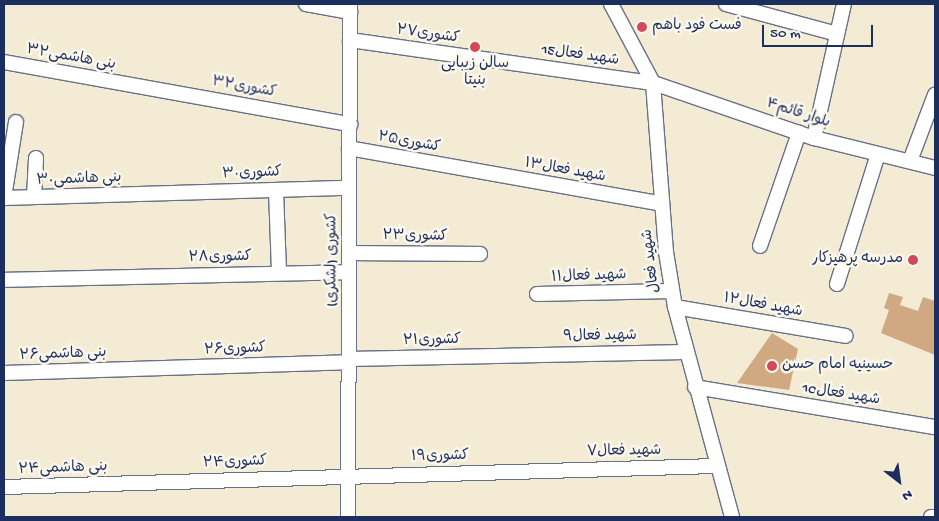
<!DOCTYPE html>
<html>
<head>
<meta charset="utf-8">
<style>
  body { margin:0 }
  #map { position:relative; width:939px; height:521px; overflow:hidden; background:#f3ebd3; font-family:"Gochi Hand","Playpen Sans Arabic",sans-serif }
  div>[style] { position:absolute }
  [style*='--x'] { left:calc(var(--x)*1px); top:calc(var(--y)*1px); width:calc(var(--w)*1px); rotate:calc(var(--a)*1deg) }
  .building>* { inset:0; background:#d0a982 }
  .roads { filter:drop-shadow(1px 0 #677187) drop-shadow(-1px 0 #677187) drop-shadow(0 1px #677187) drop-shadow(0 -1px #677187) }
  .minor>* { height:14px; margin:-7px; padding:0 7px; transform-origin:7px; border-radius:7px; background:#fff }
  .dots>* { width:14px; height:14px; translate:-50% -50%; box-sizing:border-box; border:2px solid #fbf7ec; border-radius:50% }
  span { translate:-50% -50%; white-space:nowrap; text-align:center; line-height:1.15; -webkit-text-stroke:5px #fbf7ec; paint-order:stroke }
  .poi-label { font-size:15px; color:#1b2f5e }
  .left { translate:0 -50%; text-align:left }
  .right { translate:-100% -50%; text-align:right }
  .street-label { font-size:15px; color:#1b2f5e }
  .frame { position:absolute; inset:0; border:5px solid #1b2f5e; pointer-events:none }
  .north { position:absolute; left:874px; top:456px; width:50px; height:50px; -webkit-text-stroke:4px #fbf7ec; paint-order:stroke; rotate:150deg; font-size:14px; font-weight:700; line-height:20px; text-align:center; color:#1b2f5e }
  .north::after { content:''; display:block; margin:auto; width:18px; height:22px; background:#1b2f5e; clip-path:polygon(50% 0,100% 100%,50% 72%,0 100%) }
  .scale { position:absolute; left:762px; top:25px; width:111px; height:22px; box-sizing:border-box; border:2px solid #1b2f5e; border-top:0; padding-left:6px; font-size:15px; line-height:18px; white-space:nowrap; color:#1b2f5e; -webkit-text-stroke:4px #fbf7ec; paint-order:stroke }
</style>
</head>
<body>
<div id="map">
  <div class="building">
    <div style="clip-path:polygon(889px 293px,903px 297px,900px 305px,918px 311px,923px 297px,935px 301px,935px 355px,881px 333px,889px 310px,884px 308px)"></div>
    <div style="clip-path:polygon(772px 333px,798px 349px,789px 390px,737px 383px)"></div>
  </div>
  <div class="roads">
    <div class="minor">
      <div style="--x:306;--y:4;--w:45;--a:10.3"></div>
      <div style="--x:611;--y:4;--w:89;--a:62"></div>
      <div style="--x:653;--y:83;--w:169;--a:85.6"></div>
      <div style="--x:666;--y:252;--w:56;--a:80.7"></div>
      <div style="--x:675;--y:307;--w:218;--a:74.8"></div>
      <div style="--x:726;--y:4;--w:115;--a:15.1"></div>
      <div style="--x:350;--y:40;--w:306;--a:8.1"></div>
      <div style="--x:653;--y:83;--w:170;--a:18.9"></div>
      <div style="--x:814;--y:138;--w:125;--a:13.9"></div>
      <div style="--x:4;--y:62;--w:352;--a:10.2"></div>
      <div style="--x:16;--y:122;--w:77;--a:99"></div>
      <div style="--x:4;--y:198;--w:345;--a:-1.7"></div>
      <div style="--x:814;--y:138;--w:137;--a:-77.4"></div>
      <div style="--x:349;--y:148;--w:318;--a:10.1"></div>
      <div style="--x:910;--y:161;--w:71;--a:-69.3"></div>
      <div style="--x:276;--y:190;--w:83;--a:87.9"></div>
      <div style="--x:34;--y:197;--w:39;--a:-87"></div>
      <div style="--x:760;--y:246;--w:120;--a:-71"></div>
      <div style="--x:349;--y:253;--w:131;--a:0.4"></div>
      <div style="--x:4;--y:280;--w:345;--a:-1.3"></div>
      <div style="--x:837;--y:284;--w:136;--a:-72.5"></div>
      <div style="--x:537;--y:294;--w:135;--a:-1.3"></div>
      <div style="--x:675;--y:307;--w:173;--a:9.6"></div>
      <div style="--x:348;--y:359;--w:337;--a:-1.2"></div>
      <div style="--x:4;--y:373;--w:344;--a:-1.8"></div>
      <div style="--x:695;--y:387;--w:243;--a:9.5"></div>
      <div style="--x:4;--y:487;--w:713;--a:-1.69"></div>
      <div style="--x:348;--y:517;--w:513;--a:-89.78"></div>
      <div style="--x:931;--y:517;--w:4;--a:0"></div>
    </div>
  </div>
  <div class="dots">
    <div style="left:642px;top:27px;background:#d1495b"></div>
    <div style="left:475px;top:47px;background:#d1495b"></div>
    <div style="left:913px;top:260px;background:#d1495b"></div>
    <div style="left:772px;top:366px;background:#d1495b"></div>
  </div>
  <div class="poi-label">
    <span class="left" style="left:652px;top:27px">فست فود باهم</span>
    <span style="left:475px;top:73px">سالن زیبایی<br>بنیتا</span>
    <span class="right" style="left:903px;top:260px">مدرسه پرهیزکار</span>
    <span class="left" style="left:782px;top:366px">حسینیه امام حسن</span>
  </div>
  <div class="street-label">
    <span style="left:428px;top:35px;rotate:8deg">کشوری۲۷</span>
    <span style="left:580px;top:56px;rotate:8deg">15شهید فعال</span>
    <span style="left:71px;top:58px;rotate:10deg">بنی هاشمی۳۲</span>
    <span style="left:244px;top:88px;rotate:10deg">کشوری۳۲</span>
    <span style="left:798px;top:114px;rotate:18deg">بلوار قائم۴</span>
    <span style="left:409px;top:143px;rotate:10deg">کشوری۲۵</span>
    <span style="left:565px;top:171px;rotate:10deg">شهید فعال۱۳</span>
    <span style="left:252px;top:174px;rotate:-2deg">کشوری۳۰</span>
    <span style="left:79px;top:180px;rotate:-2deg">بنی هاشمی۳۰</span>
    <span style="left:415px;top:237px;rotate:1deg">کشوری۲۳</span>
    <span style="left:220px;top:258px;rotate:-1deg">کشوری۲۸</span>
    <span style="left:333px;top:260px;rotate:-90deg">کشوری (لشکری)</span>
    <span style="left:652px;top:261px;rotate:-97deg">شهید فعال</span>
    <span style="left:589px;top:277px;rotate:-2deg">شهید فعال۱۱</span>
    <span style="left:763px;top:306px;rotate:10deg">شهید فعال۱۲</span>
    <span style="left:600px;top:337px;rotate:-1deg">شهید فعال۹</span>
    <span style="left:432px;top:341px;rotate:-1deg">۲۱کشوری</span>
    <span style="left:235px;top:350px;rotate:-2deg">کشوری۲۶</span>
    <span style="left:63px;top:355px;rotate:-2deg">بنی هاشمی۲۶</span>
    <span style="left:841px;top:395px;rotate:9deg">10شهید فعال</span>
    <span style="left:624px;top:452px;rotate:-1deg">شهید فعال۷</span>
    <span style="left:440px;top:457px;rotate:-1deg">۱۹کشوری</span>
    <span style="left:235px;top:463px;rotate:-2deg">کشوری۲۴</span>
    <span style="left:63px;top:469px;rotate:-2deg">بنی هاشمی۲۴</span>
  </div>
  <div class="frame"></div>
  <div class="north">N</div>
  <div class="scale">50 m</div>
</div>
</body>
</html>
